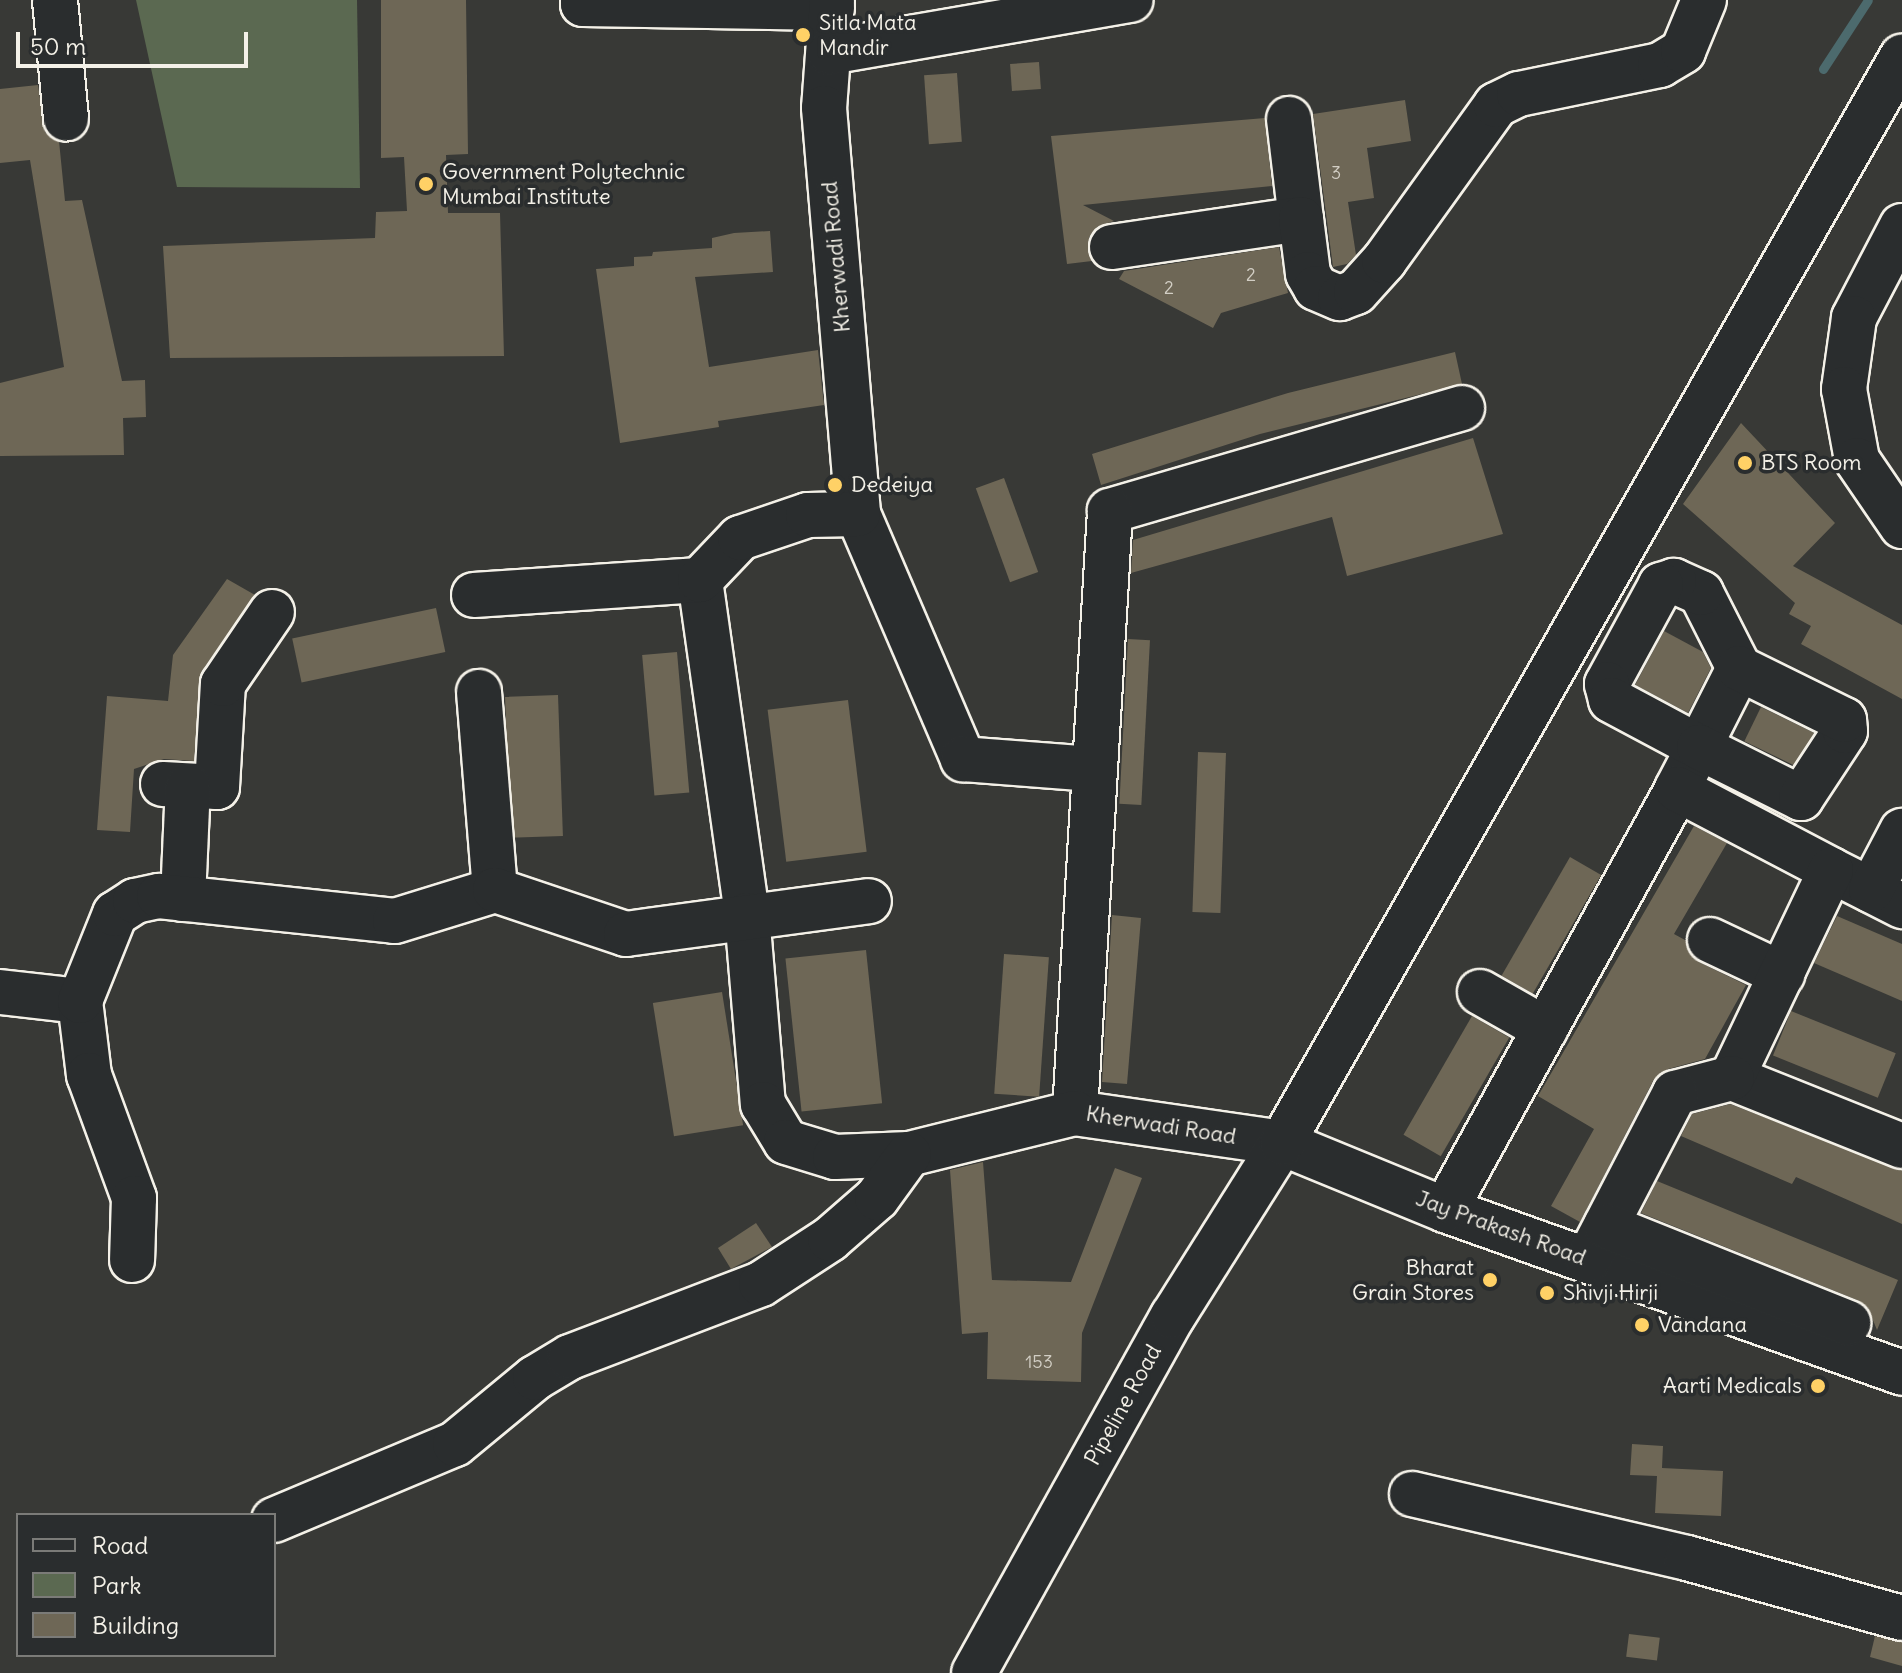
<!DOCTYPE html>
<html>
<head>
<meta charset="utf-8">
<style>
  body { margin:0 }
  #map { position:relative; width:1902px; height:1673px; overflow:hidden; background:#383936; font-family:Delius,sans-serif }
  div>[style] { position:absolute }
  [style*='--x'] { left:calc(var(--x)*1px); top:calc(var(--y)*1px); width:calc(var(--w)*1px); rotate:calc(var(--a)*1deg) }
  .green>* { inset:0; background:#5b6951 }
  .stream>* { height:9px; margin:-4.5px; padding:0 4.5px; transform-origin:4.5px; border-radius:4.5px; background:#4c6a6d }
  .building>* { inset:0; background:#6e6756; transform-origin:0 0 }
  .roads { filter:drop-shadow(2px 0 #f4f1e8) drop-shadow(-2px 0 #f4f1e8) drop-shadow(0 2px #f4f1e8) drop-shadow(0 -2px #f4f1e8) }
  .minor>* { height:44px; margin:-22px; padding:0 22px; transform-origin:22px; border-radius:22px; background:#2a2d2e }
  .dots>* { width:22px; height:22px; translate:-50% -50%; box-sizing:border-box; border:4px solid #2a2d2e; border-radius:50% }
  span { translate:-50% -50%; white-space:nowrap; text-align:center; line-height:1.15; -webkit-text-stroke:7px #2a2d2e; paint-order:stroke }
  .number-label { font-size:18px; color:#d2cec4 }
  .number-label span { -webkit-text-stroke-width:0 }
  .poi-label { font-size:22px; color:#f4f1e8 }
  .left { translate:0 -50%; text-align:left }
  .right { translate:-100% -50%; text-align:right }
  .street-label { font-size:22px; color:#f4f1e8 }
  .legend { position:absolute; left:16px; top:1513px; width:260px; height:144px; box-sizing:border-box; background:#2a2d2e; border:2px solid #7b7b78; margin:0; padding:10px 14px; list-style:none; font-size:24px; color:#f4f1e8 }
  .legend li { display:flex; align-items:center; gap:16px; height:40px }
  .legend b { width:40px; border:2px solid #7b7b78 }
  .scale { position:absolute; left:16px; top:32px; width:232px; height:36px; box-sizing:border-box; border:4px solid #f4f1e8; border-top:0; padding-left:10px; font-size:24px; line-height:28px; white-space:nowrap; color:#f4f1e8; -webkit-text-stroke:6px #2a2d2e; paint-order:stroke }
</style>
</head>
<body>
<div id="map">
  <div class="green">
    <div style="clip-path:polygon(136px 0,357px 0,360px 188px,177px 187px)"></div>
  </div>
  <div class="stream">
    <div style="--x:1823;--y:69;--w:82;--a:-56.9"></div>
  </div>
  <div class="building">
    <div style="clip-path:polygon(381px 0,466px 0,468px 154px,446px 155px,448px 213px,500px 213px,504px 356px,170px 358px,163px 246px,375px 238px,376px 212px,407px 211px,404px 157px,381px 158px)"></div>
    <div style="left:1039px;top:62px;width:27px;height:29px;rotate:86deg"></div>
    <div style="left:957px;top:73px;width:69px;height:33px;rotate:86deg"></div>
    <div style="clip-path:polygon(38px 85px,45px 132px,59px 141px,65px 201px,82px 200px,122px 381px,145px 380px,146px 417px,123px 418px,124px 455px,0 456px,0 383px,64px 367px,30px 160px,0 163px,0 89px)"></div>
    <div style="clip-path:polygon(1405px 100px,1411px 141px,1367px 148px,1374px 198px,1348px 202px,1356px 255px,1347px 264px,1333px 267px,1313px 114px)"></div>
    <div style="clip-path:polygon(1265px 118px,1272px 186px,1083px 205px,1114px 221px,1097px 227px,1089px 237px,1092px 261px,1067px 264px,1051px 136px)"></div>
    <div style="clip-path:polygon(770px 231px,773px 272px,695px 277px,709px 367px,818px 350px,824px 405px,718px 421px,719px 427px,620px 443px,596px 269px,634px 266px,634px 257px,652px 256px,653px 252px,712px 248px,712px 238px,734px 233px)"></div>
    <div style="clip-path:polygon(1279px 247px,1288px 293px,1221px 313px,1213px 328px,1119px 279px,1124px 271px)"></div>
    <div style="clip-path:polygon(1455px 352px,1462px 384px,1260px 434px,1101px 485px,1092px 454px,1288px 393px)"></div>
    <div style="clip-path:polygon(1741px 423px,1835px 523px,1793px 566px,1902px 625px,1902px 699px,1801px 644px,1811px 626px,1789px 614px,1795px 603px,1683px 504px)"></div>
    <div style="clip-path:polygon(1473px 438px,1503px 534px,1347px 576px,1332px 517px,1131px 573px,1133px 540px)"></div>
    <div style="left:1004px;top:478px;width:100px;height:30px;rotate:70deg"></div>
    <div style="clip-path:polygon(227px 579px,255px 595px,202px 671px,194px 761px,164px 759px,134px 769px,130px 832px,97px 830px,107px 696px,168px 701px,173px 655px)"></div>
    <div style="left:436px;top:608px;width:45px;height:147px;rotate:78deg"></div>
    <div style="clip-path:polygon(1664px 631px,1703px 652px,1711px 668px,1688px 713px,1635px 685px)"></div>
    <div style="left:1128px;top:639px;width:22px;height:165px;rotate:3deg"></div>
    <div style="left:677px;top:652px;width:141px;height:35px;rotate:85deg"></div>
    <div style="left:558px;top:695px;width:141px;height:53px;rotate:88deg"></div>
    <div style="left:848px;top:700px;width:153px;height:81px;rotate:83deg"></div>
    <div style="left:1761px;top:707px;width:59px;height:38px;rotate:26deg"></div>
    <div style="left:1198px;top:752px;width:28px;height:160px;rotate:2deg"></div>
    <div style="clip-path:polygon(1694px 826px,1727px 843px,1674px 934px,1685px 940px,1699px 962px,1746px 985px,1705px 1059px,1668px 1069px,1653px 1081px,1580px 1222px,1551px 1206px,1594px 1129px,1538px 1096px)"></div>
    <div style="left:1570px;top:857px;width:36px;height:137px;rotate:30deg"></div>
    <div style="clip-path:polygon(1112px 915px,1141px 918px,1127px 1084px,1102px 1082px)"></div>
    <div style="clip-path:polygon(1837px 916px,1902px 944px,1902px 1001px,1814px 963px)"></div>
    <div style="left:866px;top:950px;width:154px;height:81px;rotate:84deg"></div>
    <div style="left:1004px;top:954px;width:45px;height:140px;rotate:4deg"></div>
    <div style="left:722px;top:992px;width:135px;height:70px;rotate:81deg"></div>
    <div style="left:1791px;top:1011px;width:113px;height:48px;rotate:22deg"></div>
    <div style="left:1472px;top:1016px;width:43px;height:137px;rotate:30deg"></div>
    <div style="clip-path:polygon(1730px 1104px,1902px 1170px,1902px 1224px,1796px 1177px,1792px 1184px,1681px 1136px,1692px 1114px)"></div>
    <div style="clip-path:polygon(983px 1162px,992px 1280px,1071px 1282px,1115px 1168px,1142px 1178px,1082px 1333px,1081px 1382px,987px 1379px,988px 1332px,962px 1334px,950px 1170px)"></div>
    <div style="clip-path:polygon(1657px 1181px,1898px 1280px,1877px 1330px,1868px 1308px,1857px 1300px,1641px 1213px)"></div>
    <div style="clip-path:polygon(756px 1223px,772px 1247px,731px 1269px,718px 1248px)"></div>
    <div style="clip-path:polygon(1632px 1444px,1663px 1446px,1662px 1468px,1723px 1471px,1721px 1516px,1655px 1513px,1657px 1476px,1630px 1475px)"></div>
    <div style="left:1629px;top:1634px;width:31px;height:23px;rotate:7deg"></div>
    <div style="clip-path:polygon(1875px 1636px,1902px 1642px,1902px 1666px,1870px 1657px)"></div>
  </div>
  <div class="roads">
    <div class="minor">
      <div style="--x:55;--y:0;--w:119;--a:84.7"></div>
      <div style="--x:583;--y:0;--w:4;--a:90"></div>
      <div style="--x:583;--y:4;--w:249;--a:0.9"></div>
      <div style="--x:832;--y:0;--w:108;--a:94.2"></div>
      <div style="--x:824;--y:108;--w:407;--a:85.2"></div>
      <div style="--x:858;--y:514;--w:267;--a:66.8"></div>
      <div style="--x:963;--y:759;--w:131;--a:4.4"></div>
      <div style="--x:829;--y:52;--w:306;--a:-9.8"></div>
      <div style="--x:1289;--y:119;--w:101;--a:83.2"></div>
      <div style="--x:1902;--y:226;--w:104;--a:117.6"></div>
      <div style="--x:1854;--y:318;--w:72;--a:98"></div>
      <div style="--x:1844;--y:389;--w:72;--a:79.6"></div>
      <div style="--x:1857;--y:460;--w:80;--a:55.7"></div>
      <div style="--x:1112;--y:247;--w:191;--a:-8.4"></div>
      <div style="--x:1301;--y:219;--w:55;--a:82.7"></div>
      <div style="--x:1308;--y:274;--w:16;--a:60"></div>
      <div style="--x:1316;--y:288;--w:26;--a:23"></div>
      <div style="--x:1340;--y:298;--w:17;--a:-21"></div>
      <div style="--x:1356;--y:292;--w:42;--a:-47.9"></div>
      <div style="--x:1384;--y:261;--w:192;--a:-54.3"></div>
      <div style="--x:1496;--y:105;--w:25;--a:-26"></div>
      <div style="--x:1519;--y:94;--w:144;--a:-11.6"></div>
      <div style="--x:1660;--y:65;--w:27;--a:-31"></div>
      <div style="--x:1683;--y:51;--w:55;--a:-67.6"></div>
      <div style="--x:1462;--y:408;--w:367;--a:163.7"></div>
      <div style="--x:1110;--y:511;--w:603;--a:93.33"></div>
      <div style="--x:1075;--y:1113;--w:209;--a:8.2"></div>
      <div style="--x:1282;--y:1143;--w:176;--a:22.3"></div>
      <div style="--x:1445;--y:1210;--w:485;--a:19.6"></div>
      <div style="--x:700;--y:580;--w:338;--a:82"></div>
      <div style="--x:747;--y:915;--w:190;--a:85.2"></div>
      <div style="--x:763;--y:1104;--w:44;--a:58.8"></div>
      <div style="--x:786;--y:1142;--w:51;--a:17"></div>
      <div style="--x:835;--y:1157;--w:74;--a:-2.3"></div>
      <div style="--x:909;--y:1154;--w:171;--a:-13.9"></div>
      <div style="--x:474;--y:595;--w:226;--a:-3.8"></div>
      <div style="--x:700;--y:580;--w:58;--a:-46.4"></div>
      <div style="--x:740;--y:538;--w:72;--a:-18.7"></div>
      <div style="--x:808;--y:515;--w:50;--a:-1.1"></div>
      <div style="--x:479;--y:692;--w:199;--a:85.4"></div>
      <div style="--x:163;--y:784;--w:54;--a:3.2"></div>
      <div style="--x:217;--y:787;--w:103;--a:-86.7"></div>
      <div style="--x:223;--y:684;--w:87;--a:-55.8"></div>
      <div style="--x:1677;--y:789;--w:47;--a:-62.4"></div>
      <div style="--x:1699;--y:747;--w:89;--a:-63.1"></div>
      <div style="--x:1739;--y:668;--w:84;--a:-116.9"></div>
      <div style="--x:1701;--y:593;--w:30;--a:-156"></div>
      <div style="--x:1674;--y:581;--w:14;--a:163"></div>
      <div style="--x:1661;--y:585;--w:113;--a:118.6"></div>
      <div style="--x:1607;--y:684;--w:16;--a:76"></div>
      <div style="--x:1611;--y:700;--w:100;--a:28.1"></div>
      <div style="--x:1699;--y:747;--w:114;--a:26.6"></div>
      <div style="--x:1801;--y:798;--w:80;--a:-56.7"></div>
      <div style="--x:1845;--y:731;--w:11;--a:-95"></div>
      <div style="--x:1844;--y:720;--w:117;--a:-153.7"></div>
      <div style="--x:1831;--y:870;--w:80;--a:26.9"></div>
      <div style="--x:1871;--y:890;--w:67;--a:-62.3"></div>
      <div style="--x:183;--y:899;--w:113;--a:-87.5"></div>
      <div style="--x:1710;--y:940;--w:80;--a:25.3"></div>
      <div style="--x:0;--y:992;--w:81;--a:6.4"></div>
      <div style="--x:80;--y:1001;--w:75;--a:83.1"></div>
      <div style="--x:89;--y:1075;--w:131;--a:69.9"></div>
      <div style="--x:134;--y:1198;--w:62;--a:91.8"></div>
      <div style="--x:1480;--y:992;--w:75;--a:29.6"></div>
      <div style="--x:80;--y:1001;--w:94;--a:-68.1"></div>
      <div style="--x:115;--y:914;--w:24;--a:-33"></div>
      <div style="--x:135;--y:901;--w:25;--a:-12"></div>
      <div style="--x:159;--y:896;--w:237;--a:6"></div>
      <div style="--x:395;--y:921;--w:105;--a:-17.2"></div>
      <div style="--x:495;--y:890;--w:138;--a:18.6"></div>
      <div style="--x:626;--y:934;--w:245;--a:-7.7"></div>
      <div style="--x:1732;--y:1078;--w:183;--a:21.8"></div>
      <div style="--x:1445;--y:1210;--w:481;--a:-61.1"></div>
      <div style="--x:1677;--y:789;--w:174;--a:27.7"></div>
      <div style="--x:1831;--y:870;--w:230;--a:115.5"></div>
      <div style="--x:1732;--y:1078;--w:59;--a:165.3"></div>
      <div style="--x:1675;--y:1093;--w:188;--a:117.5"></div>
      <div style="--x:1606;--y:1226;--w:261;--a:21.8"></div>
      <div style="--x:1412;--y:1494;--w:282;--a:13.1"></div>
      <div style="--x:1687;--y:1558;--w:223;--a:15.6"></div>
      <div style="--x:274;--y:1520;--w:196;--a:-22.8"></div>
      <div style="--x:455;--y:1444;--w:104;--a:-39.5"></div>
      <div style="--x:535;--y:1378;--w:41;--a:-31"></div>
      <div style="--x:570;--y:1357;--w:204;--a:-20.9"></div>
      <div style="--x:761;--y:1284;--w:82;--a:-33.1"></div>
      <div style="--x:830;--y:1239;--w:62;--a:-41.1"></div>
      <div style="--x:877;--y:1198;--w:54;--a:-54"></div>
      <div style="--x:974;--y:1673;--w:409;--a:-60.9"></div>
      <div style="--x:1173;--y:1316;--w:204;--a:-57.8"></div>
      <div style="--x:1282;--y:1143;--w:1251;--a:-60.28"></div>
    </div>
  </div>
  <div class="dots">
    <div style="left:803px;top:35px;background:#ffd166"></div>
    <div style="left:426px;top:184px;background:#ffd166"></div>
    <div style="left:1745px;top:463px;background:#ffd166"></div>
    <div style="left:835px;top:485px;background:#ffd166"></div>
    <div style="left:1490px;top:1280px;background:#ffd166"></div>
    <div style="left:1547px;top:1293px;background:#ffd166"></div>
    <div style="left:1642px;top:1325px;background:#ffd166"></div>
    <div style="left:1818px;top:1386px;background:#ffd166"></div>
  </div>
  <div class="number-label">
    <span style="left:1336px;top:173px">3</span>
    <span style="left:1251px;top:275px">2</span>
    <span style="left:1169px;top:288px">2</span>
    <span style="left:1039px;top:1362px">153</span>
  </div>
  <div class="poi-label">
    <span class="left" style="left:819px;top:35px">Sitla Mata<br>Mandir</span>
    <span class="left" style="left:442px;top:184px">Government Polytechnic<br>Mumbai Institute</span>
    <span class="left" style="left:1761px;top:463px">BTS Room</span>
    <span class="left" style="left:851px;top:485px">Dedeiya</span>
    <span class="right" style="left:1474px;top:1280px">Bharat<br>Grain Stores</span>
    <span class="left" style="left:1563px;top:1293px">Shivji Hirji</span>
    <span class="left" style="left:1658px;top:1325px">Vandana</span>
    <span class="right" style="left:1802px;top:1386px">Aarti Medicals</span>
  </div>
  <div class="street-label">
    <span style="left:836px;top:257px;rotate:-95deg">Kherwadi Road</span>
    <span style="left:1161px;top:1125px;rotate:9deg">Kherwadi Road</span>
    <span style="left:1501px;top:1228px;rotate:20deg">Jay Prakash Road</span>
    <span style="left:1123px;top:1405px;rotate:-61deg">Pipeline Road</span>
  </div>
  <ul class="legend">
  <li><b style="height:10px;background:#2a2d2e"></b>Road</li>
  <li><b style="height:22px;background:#5b6951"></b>Park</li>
  <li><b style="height:22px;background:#6e6756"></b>Building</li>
  </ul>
  <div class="scale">50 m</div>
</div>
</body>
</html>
